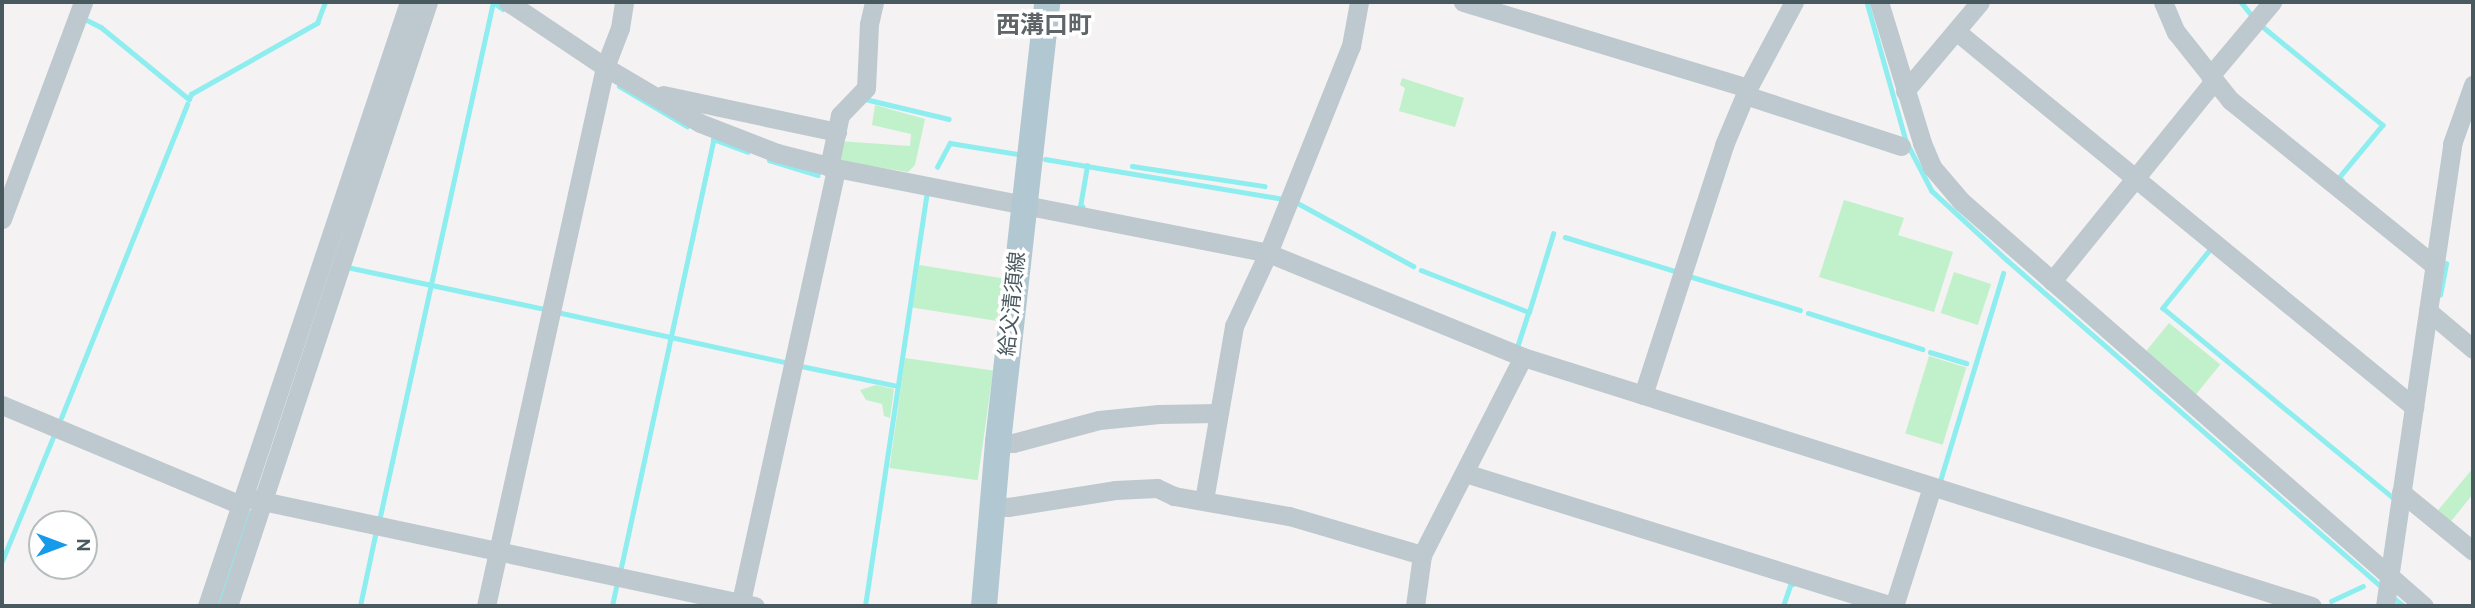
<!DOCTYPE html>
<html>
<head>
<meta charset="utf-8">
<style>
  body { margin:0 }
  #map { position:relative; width:2475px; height:608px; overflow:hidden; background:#f4f2f2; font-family:Overpass,"Noto Sans JP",sans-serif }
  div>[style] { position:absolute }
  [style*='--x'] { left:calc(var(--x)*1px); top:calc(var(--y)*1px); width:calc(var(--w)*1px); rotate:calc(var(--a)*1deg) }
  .green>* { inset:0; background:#c1f1ca; transform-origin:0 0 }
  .stream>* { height:4.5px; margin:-2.25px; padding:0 2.25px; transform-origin:2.25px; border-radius:2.25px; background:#8dedef }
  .minor>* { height:19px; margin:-9.5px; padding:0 9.5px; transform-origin:9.5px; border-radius:9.5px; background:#bdc9ce }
  .major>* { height:26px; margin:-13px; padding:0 13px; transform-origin:13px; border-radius:13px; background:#b1c7d1 }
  span { translate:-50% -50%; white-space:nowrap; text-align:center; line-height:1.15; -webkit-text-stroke:7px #fff; paint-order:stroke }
  .street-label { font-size:21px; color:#495960 }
  .quarter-label { font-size:24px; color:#5e6467; font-weight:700 }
  .frame { position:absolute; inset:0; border:4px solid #495960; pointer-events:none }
  .north { position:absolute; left:28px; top:510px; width:70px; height:70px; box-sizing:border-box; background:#fff; border:2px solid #b6bdbf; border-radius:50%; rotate:90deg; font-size:19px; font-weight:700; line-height:28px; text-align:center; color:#495960 }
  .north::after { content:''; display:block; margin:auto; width:24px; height:32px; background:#169aea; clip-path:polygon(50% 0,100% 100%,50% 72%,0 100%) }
</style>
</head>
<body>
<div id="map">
  <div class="green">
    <div style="clip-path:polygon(1402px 78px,1464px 98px,1455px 127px,1399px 111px,1405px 88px,1400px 85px)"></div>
    <div style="clip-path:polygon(875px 105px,925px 119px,915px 165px,908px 172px,840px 161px,839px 141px,910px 146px,911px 134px,872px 125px)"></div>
    <div style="clip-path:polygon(1844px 200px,1904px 218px,1898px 235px,1953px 252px,1934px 312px,1819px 277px)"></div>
    <div style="left:919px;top:265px;width:86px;height:43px;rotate:9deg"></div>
    <div style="left:1954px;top:272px;width:39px;height:43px;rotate:18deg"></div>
    <div style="left:2169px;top:323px;width:66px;height:40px;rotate:39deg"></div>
    <div style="left:1929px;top:356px;width:39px;height:81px;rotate:17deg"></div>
    <div style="left:905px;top:358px;width:89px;height:111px;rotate:8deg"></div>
    <div style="clip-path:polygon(876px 385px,894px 389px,890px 418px,884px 416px,882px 404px,866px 400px,860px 390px)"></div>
    <div style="clip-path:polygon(2473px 468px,2473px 494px,2448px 525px,2435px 514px)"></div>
  </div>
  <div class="stream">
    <div style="--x:1867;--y:2;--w:144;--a:74.3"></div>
    <div style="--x:1906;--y:141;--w:56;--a:62.5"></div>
    <div style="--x:1932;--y:191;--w:102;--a:42.6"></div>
    <div style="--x:2007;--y:260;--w:498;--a:41.1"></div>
    <div style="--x:2241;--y:2;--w:19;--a:51"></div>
    <div style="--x:83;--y:18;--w:20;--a:27"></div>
    <div style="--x:101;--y:27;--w:114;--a:39.3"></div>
    <div style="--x:189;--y:99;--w:5;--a:-68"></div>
    <div style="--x:191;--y:94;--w:145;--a:-29.4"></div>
    <div style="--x:317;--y:23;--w:22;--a:-69"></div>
    <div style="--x:2262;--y:26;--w:156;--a:39.3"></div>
    <div style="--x:2383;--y:125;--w:69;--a:129.7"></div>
    <div style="--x:2339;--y:178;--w:4;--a:34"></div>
    <div style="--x:619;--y:86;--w:79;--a:30.5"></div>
    <div style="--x:865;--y:99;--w:86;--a:13.4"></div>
    <div style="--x:713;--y:139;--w:37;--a:20"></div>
    <div style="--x:1045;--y:159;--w:241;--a:9.5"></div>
    <div style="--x:769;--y:160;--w:51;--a:17"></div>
    <div style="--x:1132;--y:166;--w:134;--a:8.6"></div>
    <div style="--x:937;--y:167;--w:27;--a:-62"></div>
    <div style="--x:950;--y:143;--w:69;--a:9.2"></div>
    <div style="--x:1294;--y:201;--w:136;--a:28.6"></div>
    <div style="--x:1083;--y:207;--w:3;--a:180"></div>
    <div style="--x:1080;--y:207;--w:42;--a:-80.3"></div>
    <div style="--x:1565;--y:237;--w:115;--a:17.2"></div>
    <div style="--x:2210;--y:250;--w:75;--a:129"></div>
    <div style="--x:2163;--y:308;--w:297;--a:39.5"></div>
    <div style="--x:347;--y:267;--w:201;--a:12"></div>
    <div style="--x:1421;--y:270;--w:116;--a:21.3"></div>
    <div style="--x:1529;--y:312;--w:36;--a:108"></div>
    <div style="--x:1689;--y:276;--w:116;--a:17"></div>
    <div style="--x:2440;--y:295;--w:32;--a:-79"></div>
    <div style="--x:557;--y:312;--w:232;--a:12.4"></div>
    <div style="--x:1529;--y:312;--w:82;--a:-72.9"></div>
    <div style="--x:1808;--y:313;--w:120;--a:17.5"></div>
    <div style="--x:1930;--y:352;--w:38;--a:17"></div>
    <div style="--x:801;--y:366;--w:99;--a:11.7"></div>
    <div style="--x:61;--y:418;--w:338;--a:-68.1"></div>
    <div style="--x:1940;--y:481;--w:217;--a:-73.1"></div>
    <div style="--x:379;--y:521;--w:531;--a:-77.61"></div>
    <div style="--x:493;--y:2;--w:12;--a:35"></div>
    <div style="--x:2;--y:561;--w:136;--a:-67.6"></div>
    <div style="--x:620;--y:572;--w:443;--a:-77.8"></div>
    <div style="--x:2394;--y:598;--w:13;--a:39"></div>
    <div style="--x:2331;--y:601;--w:35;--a:-25"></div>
    <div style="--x:217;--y:606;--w:98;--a:-71.6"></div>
    <div style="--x:360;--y:606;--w:77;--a:-78"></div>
    <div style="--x:612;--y:606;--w:24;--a:-78"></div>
    <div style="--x:865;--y:606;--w:414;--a:-81.5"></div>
    <div style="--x:1783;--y:606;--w:24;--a:-71"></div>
    <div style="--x:1791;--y:583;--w:2;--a:27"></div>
  </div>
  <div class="minor">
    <div style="--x:508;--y:2;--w:117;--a:33.8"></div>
    <div style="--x:605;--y:67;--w:110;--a:30.5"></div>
    <div style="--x:700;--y:123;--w:83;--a:21.3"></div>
    <div style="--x:777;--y:153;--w:61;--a:14.3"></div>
    <div style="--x:836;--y:168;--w:440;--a:11.1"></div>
    <div style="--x:1268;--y:253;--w:275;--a:22.2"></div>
    <div style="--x:1523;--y:357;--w:827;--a:17.52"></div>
    <div style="--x:1463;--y:2;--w:298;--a:16.8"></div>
    <div style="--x:1879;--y:2;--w:147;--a:73"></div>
    <div style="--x:1922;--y:143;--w:26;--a:67"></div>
    <div style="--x:1932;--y:167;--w:45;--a:49.5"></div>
    <div style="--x:1961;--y:201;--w:615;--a:41.18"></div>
    <div style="--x:2163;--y:2;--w:33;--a:67"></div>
    <div style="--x:2176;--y:32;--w:87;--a:51.5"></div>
    <div style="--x:2230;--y:100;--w:262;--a:39"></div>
    <div style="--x:1956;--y:31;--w:593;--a:39.38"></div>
    <div style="--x:2210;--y:76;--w:97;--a:-50"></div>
    <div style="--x:1905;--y:91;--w:116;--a:-49.9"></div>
    <div style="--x:663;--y:95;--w:178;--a:12"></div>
    <div style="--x:1745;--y:95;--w:164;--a:18.1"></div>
    <div style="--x:829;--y:167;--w:53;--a:-78.1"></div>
    <div style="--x:840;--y:115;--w:37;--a:-46"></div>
    <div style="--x:866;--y:88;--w:64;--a:-87.3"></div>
    <div style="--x:869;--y:24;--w:23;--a:-77"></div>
    <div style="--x:2;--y:219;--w:232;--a:-69.5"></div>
    <div style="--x:2052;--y:281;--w:257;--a:-51"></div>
    <div style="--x:2428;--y:311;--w:59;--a:40.2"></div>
    <div style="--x:1643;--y:395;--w:263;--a:-72"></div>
    <div style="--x:1724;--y:145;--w:62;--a:-67.2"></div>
    <div style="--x:1748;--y:88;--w:98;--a:-61.9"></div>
    <div style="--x:2;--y:405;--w:259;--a:22.7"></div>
    <div style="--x:998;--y:442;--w:15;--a:4"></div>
    <div style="--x:1013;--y:443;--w:89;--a:-15"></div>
    <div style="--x:1099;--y:420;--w:60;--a:-5.7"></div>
    <div style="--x:1159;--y:414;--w:59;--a:-1"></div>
    <div style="--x:1465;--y:473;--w:447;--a:17.3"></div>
    <div style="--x:2401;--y:492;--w:93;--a:39.3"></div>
    <div style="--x:253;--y:499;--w:513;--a:12.03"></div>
    <div style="--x:1204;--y:500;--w:177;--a:-80.2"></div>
    <div style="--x:1234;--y:326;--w:81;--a:-65"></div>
    <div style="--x:1268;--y:253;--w:223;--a:-68.2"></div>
    <div style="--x:1351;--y:46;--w:45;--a:-79.7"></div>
    <div style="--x:993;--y:506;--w:15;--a:4"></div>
    <div style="--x:1008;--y:507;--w:108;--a:-9"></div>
    <div style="--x:1115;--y:490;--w:42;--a:-2.7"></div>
    <div style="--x:1157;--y:488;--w:19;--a:25"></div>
    <div style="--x:1174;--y:496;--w:117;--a:9.9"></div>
    <div style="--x:1289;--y:516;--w:139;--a:16.3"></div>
    <div style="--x:207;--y:606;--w:637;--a:-71.51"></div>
    <div style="--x:228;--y:606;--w:636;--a:-71.68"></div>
    <div style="--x:486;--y:606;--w:552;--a:-77.55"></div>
    <div style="--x:605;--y:67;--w:42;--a:-69"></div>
    <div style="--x:620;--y:28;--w:26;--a:-81"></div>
    <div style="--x:740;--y:606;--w:448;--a:-77.6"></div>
    <div style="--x:1415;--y:606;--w:51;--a:-82.2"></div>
    <div style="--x:1422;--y:555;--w:222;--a:-63"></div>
    <div style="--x:1894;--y:606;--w:125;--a:-72.3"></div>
    <div style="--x:2385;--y:606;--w:467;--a:-81.7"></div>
    <div style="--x:2452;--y:144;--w:63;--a:-70.4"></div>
  </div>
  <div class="major">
    <div style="--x:984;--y:606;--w:165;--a:-85.1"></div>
    <div style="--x:998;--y:442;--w:443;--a:-83.6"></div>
  </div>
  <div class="street-label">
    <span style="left:1014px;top:304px;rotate:-84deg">給父清須線</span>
  </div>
  <div class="quarter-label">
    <span style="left:1044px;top:28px">西溝口町</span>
  </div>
  <div class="frame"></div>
  <div class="north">N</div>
</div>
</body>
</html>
